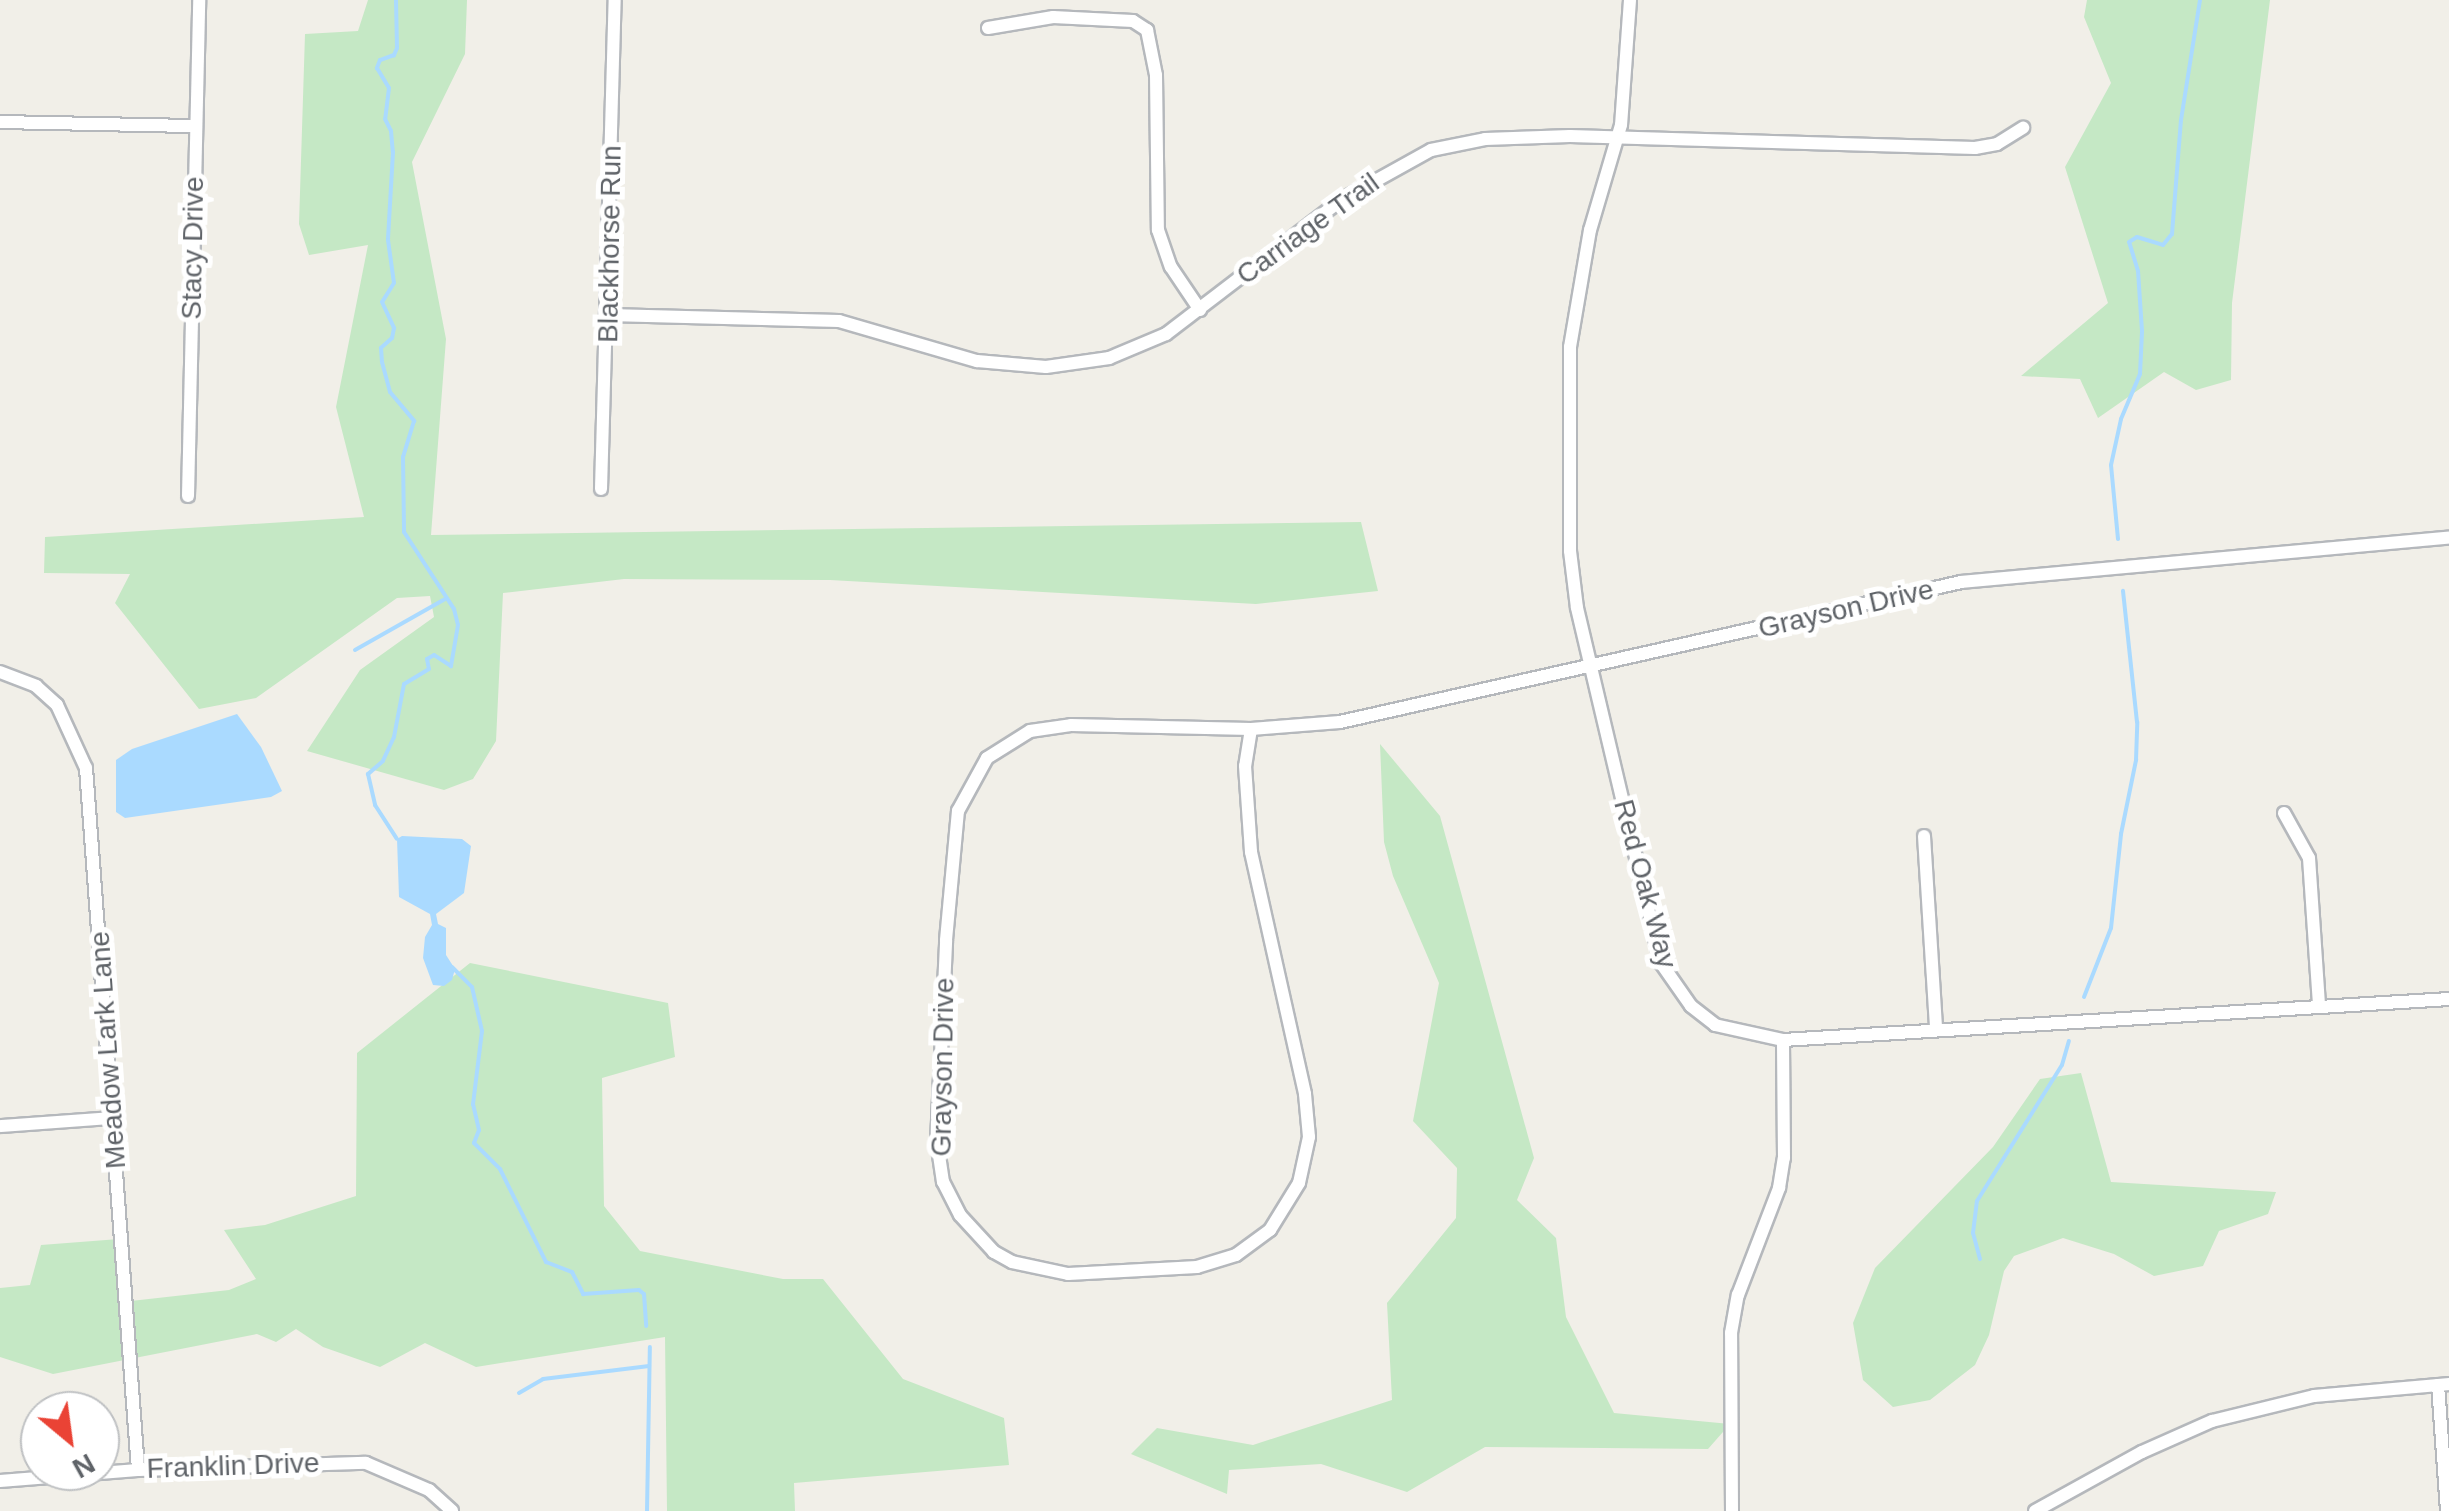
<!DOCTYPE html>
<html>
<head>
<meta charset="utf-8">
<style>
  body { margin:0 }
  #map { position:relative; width:2449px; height:1511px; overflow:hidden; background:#f1efe8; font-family:Helvetica,sans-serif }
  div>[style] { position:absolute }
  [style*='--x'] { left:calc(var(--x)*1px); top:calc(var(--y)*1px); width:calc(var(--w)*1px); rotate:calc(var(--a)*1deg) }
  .green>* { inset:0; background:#c5e8c5 }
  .water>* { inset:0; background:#aadaff }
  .stream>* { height:4px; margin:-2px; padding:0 2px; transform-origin:2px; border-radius:2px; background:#aadaff }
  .roads { filter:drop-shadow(2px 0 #b5b8bc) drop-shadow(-2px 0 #b5b8bc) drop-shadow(0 2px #b5b8bc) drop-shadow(0 -2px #b5b8bc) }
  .street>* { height:12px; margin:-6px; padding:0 6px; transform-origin:6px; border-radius:6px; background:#fff }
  span { translate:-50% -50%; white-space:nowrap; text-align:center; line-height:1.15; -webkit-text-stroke:10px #fff; paint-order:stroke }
  .street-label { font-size:28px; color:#5f6368 }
  .north { position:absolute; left:20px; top:1391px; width:100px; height:100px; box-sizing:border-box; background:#fff; border:2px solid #bfc1c3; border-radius:50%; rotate:151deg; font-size:28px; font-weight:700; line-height:40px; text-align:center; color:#5f6368 }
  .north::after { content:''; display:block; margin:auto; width:35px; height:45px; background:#ea4335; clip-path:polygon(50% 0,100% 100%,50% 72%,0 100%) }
</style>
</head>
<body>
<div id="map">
  <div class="green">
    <div style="clip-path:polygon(368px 0,467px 0,465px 54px,412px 162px,446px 339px,431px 535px,1361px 522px,1378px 591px,1256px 604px,830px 580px,624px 579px,503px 593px,496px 741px,473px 779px,444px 790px,307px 751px,360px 670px,434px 617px,430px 596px,397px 598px,256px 698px,199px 709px,115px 603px,130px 574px,44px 573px,45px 537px,364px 517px,336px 407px,368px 245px,309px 255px,299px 224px,305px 34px,358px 31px)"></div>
    <div style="clip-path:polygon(2087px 0,2270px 0,2232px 303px,2231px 380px,2196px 390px,2164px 372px,2098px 418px,2080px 379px,2021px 376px,2108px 303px,2065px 167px,2111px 83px,2084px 17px)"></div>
    <div style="clip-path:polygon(1380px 744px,1440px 816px,1534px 1158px,1517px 1200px,1556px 1238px,1566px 1317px,1614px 1413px,1730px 1424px,1708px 1449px,1485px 1447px,1407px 1492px,1321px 1464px,1229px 1470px,1227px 1494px,1131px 1454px,1157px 1428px,1253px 1445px,1392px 1400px,1387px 1303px,1456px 1218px,1457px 1168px,1413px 1121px,1439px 983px,1393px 876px,1384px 842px)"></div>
    <div style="clip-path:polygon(470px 963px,668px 1003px,675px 1057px,602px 1078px,604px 1206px,640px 1251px,783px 1279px,823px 1279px,903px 1379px,1004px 1418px,1009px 1465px,794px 1483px,795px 1511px,667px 1511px,665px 1337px,476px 1367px,425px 1343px,380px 1367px,323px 1347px,296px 1329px,276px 1342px,257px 1334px,53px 1374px,0 1357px,0 1288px,30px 1285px,41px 1245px,119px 1239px,122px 1302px,229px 1290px,256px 1279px,224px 1230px,265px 1225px,356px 1196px,357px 1053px)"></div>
    <div style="clip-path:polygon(2081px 1073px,2111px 1182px,2276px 1192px,2268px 1214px,2219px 1231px,2203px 1266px,2154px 1276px,2114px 1254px,2063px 1238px,2014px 1256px,2004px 1271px,1989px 1335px,1975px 1365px,1930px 1400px,1893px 1407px,1863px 1380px,1853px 1323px,1875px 1268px,1993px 1147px,2040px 1079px)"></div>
  </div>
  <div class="water">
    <div style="clip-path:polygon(237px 714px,261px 747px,282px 791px,271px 797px,125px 818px,116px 812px,116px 760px,132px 749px)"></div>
    <div style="clip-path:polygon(402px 836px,462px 839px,471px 846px,464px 893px,436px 914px,438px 924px,446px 928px,446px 955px,455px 969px,452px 980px,444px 986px,433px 985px,423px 958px,425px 937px,432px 925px,430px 914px,399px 897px,397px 839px)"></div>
  </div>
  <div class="stream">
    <div style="--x:396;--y:0;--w:48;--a:88.8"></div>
    <div style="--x:397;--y:48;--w:8;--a:113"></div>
    <div style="--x:394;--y:55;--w:15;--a:160"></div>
    <div style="--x:380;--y:60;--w:9;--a:111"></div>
    <div style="--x:377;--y:68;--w:23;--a:59"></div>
    <div style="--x:389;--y:88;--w:31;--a:97"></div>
    <div style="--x:385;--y:119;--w:13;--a:63"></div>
    <div style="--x:391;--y:131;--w:21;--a:85"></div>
    <div style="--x:393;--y:152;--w:88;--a:93.3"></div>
    <div style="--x:388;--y:240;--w:43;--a:82.1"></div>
    <div style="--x:394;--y:283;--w:22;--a:122"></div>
    <div style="--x:382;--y:302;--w:29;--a:65"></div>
    <div style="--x:394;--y:328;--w:10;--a:101"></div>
    <div style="--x:392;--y:338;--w:15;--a:138"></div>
    <div style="--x:381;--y:348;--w:14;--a:86"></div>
    <div style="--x:382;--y:362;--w:31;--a:75"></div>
    <div style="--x:390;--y:392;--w:38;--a:50"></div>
    <div style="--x:414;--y:421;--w:38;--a:107"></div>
    <div style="--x:403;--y:457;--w:75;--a:89.2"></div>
    <div style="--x:404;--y:532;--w:92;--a:57"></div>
    <div style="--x:454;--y:609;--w:16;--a:76"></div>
    <div style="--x:458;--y:625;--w:42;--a:99.7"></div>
    <div style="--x:451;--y:666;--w:20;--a:-147"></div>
    <div style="--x:434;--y:655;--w:8;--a:150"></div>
    <div style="--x:427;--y:659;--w:10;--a:79"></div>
    <div style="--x:429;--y:669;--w:29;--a:149"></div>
    <div style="--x:404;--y:684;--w:54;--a:100.7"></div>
    <div style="--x:394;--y:737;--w:26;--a:115"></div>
    <div style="--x:383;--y:761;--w:20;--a:139"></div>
    <div style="--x:368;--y:774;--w:32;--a:77"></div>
    <div style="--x:375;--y:805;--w:40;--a:57.1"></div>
    <div style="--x:2118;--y:539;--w:74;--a:-95.4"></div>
    <div style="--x:2111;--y:465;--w:47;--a:-77.7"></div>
    <div style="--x:2121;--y:419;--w:49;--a:-67.1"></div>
    <div style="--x:2140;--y:374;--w:43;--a:-87.3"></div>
    <div style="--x:2142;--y:331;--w:60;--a:-93.8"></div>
    <div style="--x:2138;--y:271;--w:30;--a:-107"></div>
    <div style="--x:2129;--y:242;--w:9;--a:-32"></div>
    <div style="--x:2137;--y:237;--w:27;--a:17"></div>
    <div style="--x:2163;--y:245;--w:14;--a:-51"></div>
    <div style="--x:2172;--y:234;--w:114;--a:-85.5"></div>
    <div style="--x:2181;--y:120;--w:121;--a:-81"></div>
    <div style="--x:355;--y:650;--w:103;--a:-29.5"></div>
    <div style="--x:452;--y:967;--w:28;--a:45"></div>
    <div style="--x:472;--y:987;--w:45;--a:77.2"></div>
    <div style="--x:482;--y:1031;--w:74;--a:97"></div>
    <div style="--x:473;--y:1104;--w:27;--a:77"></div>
    <div style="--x:479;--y:1130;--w:14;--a:111"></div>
    <div style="--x:474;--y:1143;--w:37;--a:45"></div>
    <div style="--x:500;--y:1169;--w:104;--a:63.7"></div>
    <div style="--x:546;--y:1262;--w:28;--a:21"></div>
    <div style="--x:572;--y:1272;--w:25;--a:63"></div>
    <div style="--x:583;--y:1294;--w:56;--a:-4.1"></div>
    <div style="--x:639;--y:1290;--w:6;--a:39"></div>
    <div style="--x:644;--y:1294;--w:32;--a:86"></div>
    <div style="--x:2084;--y:997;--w:74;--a:-68.6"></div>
    <div style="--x:2111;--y:928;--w:95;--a:-83.9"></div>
    <div style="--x:2121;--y:834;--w:76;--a:-78.5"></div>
    <div style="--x:2136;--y:760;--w:38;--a:-88"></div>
    <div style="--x:2137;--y:722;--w:132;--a:-96.1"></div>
    <div style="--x:1980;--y:1259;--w:27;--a:-105"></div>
    <div style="--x:1973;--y:1233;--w:32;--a:-83"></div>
    <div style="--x:1977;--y:1201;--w:160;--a:-58"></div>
    <div style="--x:2062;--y:1065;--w:25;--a:-74"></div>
    <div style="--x:519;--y:1393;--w:28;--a:-30"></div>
    <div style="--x:543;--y:1379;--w:107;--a:-7"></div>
    <div style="--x:647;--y:1511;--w:164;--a:-89"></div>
  </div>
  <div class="roads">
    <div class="street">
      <div style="--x:1630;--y:0;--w:125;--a:94.1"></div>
      <div style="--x:1621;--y:125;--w:109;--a:106.4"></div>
      <div style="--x:1590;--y:230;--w:119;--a:99.7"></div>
      <div style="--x:1570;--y:347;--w:204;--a:90"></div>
      <div style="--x:1570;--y:551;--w:57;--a:83"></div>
      <div style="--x:1577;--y:608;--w:365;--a:76.7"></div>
      <div style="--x:1661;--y:963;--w:52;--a:55.1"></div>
      <div style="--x:1691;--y:1006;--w:31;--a:38"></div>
      <div style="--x:1715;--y:1025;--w:70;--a:12.4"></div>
      <div style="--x:1783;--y:1040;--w:667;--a:-3.52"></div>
      <div style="--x:988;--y:28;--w:66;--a:-9.6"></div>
      <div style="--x:1053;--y:17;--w:80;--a:2.9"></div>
      <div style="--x:1133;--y:21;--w:17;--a:33"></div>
      <div style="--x:1147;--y:30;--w:46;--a:78.7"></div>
      <div style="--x:1156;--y:75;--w:155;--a:89.3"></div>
      <div style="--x:1158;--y:230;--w:39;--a:71"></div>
      <div style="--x:1171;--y:267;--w:52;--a:56"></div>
      <div style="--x:0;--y:122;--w:196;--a:1.2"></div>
      <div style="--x:609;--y:315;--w:230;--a:1.5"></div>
      <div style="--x:839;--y:321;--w:144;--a:16.2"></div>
      <div style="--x:977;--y:361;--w:69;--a:5"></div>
      <div style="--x:1046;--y:367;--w:64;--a:-8.1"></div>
      <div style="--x:1109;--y:358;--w:62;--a:-22.8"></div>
      <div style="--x:1166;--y:334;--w:220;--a:-37.4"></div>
      <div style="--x:1341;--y:200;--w:103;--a:-29.1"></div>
      <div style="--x:1431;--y:150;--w:55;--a:-11.5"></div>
      <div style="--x:1485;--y:139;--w:85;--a:-2"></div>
      <div style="--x:1570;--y:136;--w:405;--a:1.7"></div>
      <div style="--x:1975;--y:148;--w:22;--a:-10"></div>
      <div style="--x:1997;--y:144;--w:31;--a:-32"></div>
      <div style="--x:601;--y:489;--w:489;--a:-88.4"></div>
      <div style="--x:188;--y:496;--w:496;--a:-88.7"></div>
      <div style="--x:0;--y:672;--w:39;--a:21"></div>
      <div style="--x:36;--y:686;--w:28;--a:42"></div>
      <div style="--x:57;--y:705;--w:69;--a:65.3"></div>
      <div style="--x:86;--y:768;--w:704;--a:85.76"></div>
      <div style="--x:1071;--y:725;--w:180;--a:1.3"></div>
      <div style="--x:1251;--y:729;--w:37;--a:99"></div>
      <div style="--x:1245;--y:766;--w:86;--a:86"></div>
      <div style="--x:1251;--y:852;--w:248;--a:77.4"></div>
      <div style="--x:1305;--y:1094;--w:43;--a:84.7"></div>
      <div style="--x:1309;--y:1137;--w:47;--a:102.3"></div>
      <div style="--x:1299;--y:1183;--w:55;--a:121.7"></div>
      <div style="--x:1270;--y:1230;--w:42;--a:143.7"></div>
      <div style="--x:1236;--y:1255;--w:41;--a:162.9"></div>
      <div style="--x:1197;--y:1267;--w:129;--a:176.9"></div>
      <div style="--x:1068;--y:1274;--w:57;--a:-167.9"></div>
      <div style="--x:1012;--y:1262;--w:21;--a:-151"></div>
      <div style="--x:994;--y:1252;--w:50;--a:-132.6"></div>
      <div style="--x:960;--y:1215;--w:37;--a:-117"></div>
      <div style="--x:943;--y:1182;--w:40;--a:-98.5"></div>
      <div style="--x:937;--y:1142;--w:202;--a:-87.4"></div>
      <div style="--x:946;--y:940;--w:130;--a:-84.7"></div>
      <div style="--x:958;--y:811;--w:60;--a:-61.3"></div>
      <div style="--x:987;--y:758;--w:51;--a:-32.1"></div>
      <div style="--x:1030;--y:731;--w:41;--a:-8.3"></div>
      <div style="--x:1251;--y:729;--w:89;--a:-4.5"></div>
      <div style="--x:1340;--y:722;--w:637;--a:-12.7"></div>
      <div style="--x:1961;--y:582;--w:490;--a:-5.2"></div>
      <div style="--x:2284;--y:813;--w:51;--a:60.9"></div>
      <div style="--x:2309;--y:858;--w:148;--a:86.1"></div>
      <div style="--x:1924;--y:836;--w:192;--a:86.4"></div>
      <div style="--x:0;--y:1126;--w:111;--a:-4.1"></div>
      <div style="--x:2438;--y:1385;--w:126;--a:85.9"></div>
      <div style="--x:0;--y:1481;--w:138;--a:-4.6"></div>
      <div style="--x:138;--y:1470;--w:228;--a:-1.8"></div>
      <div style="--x:366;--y:1463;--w:69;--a:23.2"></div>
      <div style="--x:429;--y:1490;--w:31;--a:42"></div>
      <div style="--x:1732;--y:1511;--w:178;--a:-90.3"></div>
      <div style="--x:1731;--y:1333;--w:39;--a:-80"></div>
      <div style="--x:1738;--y:1295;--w:115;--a:-69"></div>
      <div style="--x:1779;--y:1188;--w:30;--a:-81"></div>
      <div style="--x:1784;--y:1158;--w:118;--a:-90.5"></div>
      <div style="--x:2035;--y:1511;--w:122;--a:-28.9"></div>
      <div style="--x:2142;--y:1452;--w:77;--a:-23.9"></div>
      <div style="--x:2212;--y:1421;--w:105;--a:-13.8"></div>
      <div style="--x:2314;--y:1396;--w:136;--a:-5.1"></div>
    </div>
  </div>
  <div class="street-label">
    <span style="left:1308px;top:229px;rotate:-36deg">Carriage Trail</span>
    <span style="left:610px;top:244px;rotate:-89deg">Blackhorse Run</span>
    <span style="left:193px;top:248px;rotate:-89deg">Stacy Drive</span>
    <span style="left:1846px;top:609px;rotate:-13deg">Grayson Drive</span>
    <span style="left:1645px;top:884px;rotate:75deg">Red Oak Way</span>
    <span style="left:108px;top:1050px;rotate:-94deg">Meadow Lark Lane</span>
    <span style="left:943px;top:1067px;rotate:-89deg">Grayson Drive</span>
    <span style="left:233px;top:1466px;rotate:-2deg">Franklin Drive</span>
  </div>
  <div class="north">N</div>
</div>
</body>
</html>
